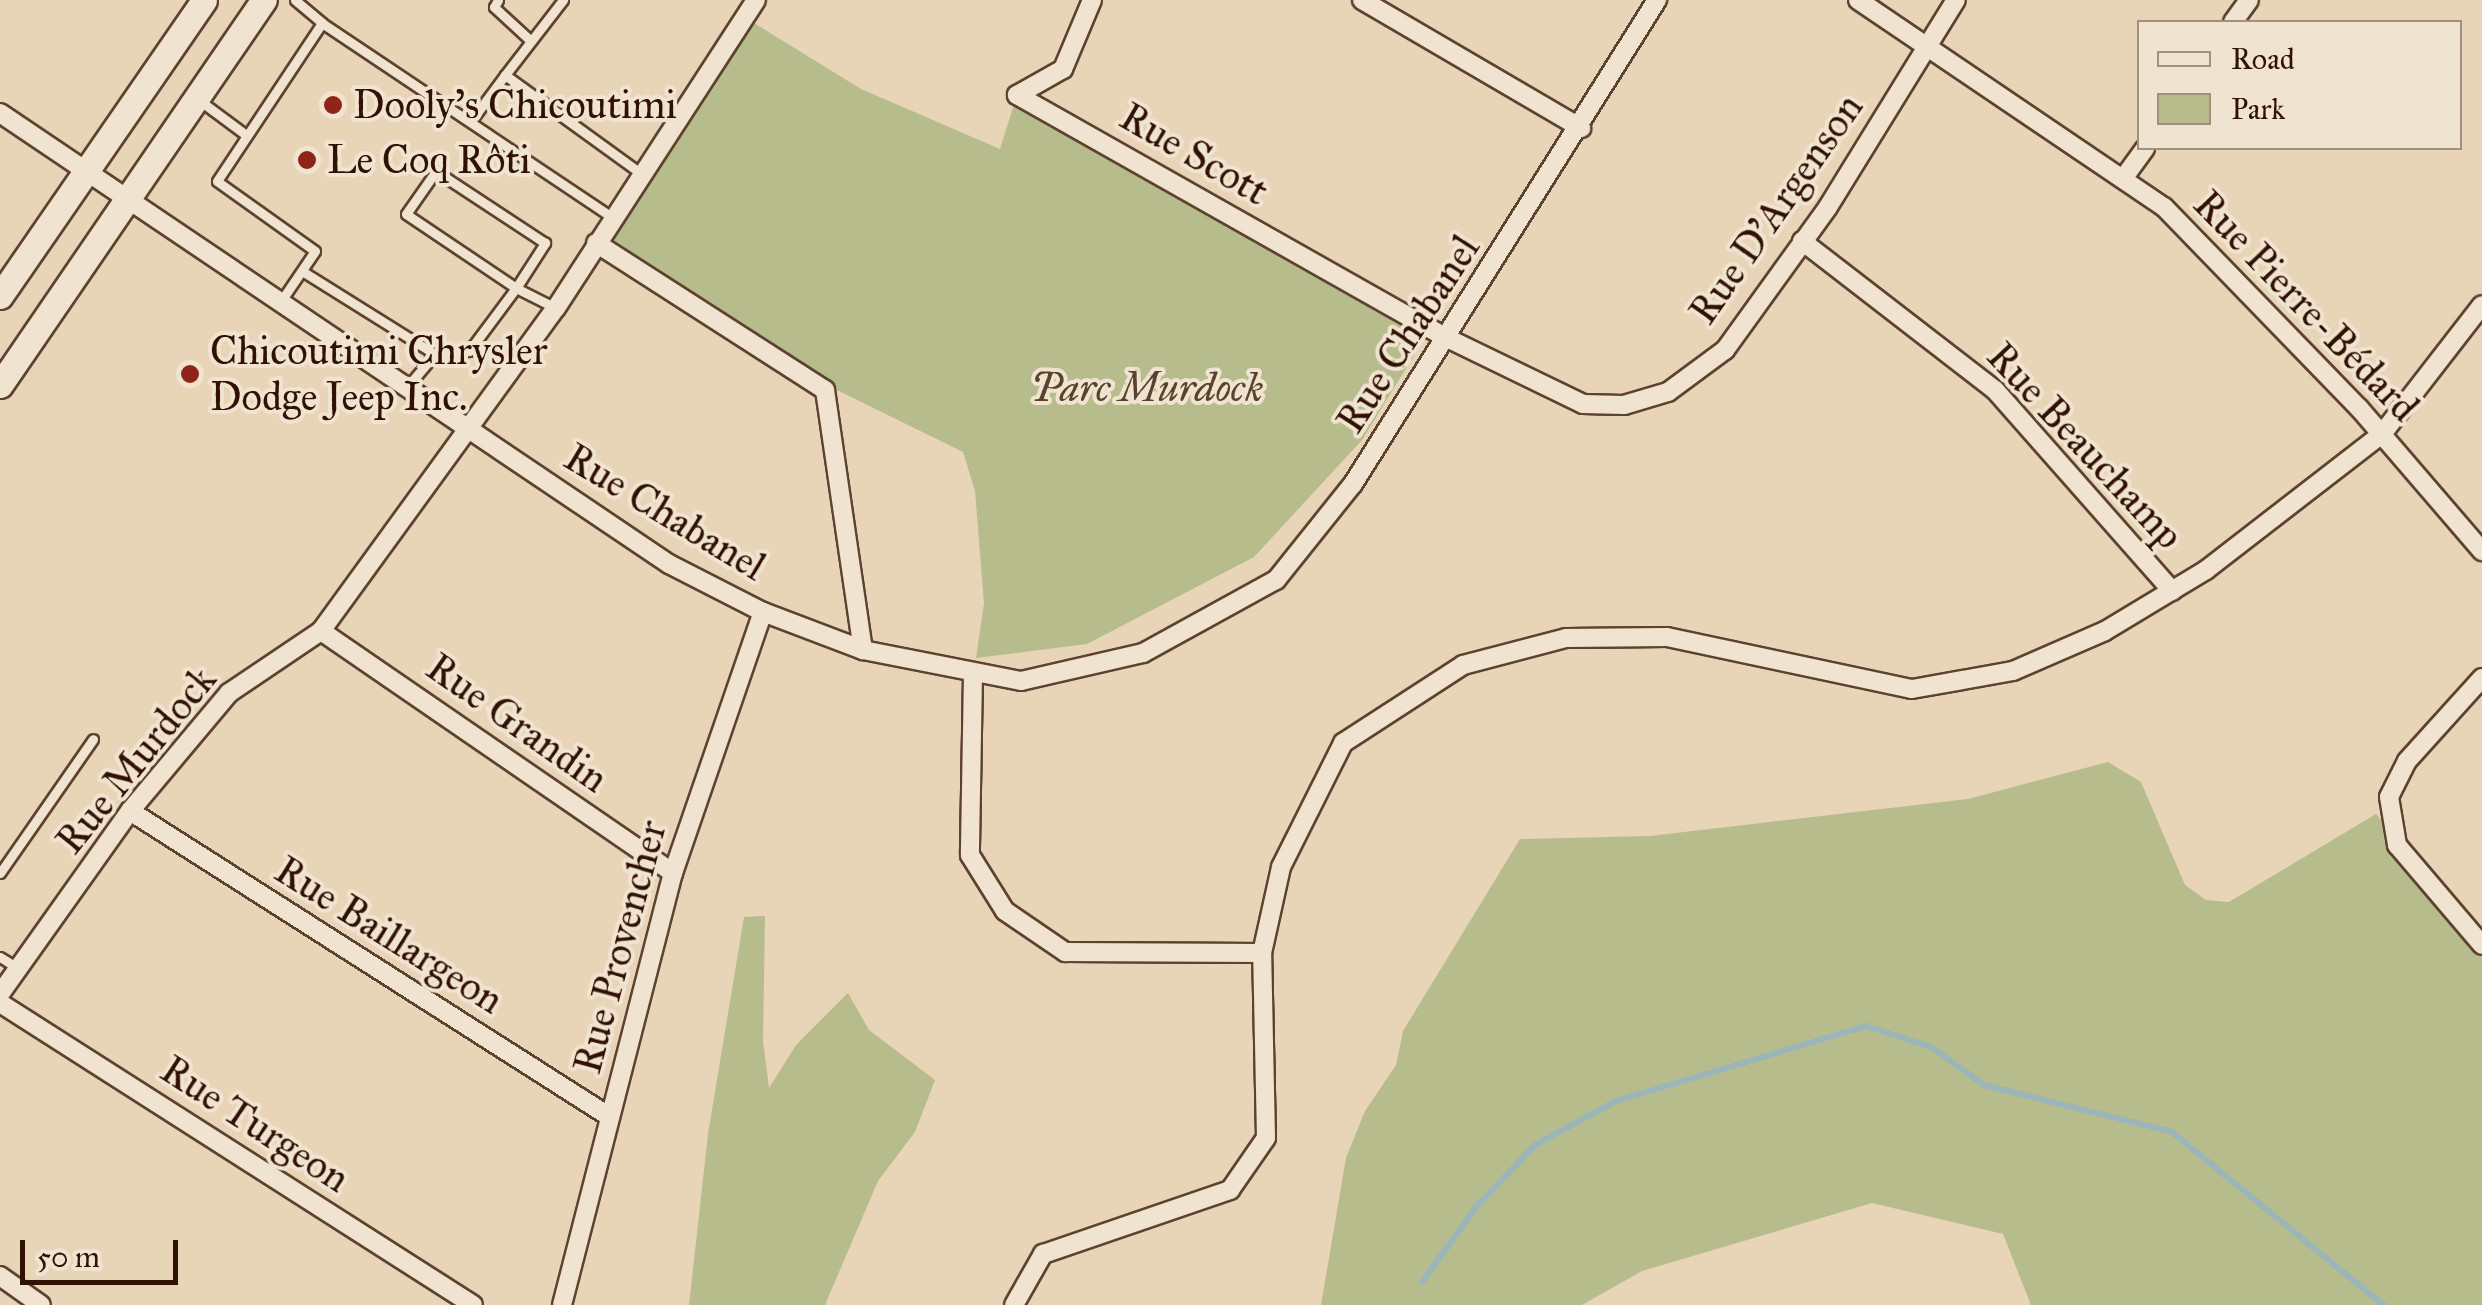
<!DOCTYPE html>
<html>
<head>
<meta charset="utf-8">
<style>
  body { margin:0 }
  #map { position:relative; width:2482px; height:1305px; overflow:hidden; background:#e8d4b6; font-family:"IM FELL Great Primer",serif }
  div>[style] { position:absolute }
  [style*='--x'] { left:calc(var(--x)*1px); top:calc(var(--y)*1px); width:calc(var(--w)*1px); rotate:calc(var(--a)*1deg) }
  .green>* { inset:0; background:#b7bc8d }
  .stream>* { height:6px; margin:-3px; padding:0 3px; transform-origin:3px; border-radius:3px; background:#9bb6b8 }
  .roads { filter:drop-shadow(2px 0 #5e4230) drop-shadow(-2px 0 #5e4230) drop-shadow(0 2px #5e4230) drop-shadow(0 -2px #5e4230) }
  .service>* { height:9px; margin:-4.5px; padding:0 4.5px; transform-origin:4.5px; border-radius:4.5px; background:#f0e3d0 }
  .minor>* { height:18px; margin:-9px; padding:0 9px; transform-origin:9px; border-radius:9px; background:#f0e3d0 }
  .secondary>* { height:25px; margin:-12.5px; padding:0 12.5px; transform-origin:12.5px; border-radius:12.5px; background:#f0e3d0 }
  .dots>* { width:28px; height:28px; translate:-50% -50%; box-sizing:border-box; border:5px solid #f0e3d0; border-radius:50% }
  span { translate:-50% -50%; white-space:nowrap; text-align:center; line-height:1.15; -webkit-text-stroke:8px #f0e3d0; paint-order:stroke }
  .poi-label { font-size:40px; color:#301104 }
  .left { translate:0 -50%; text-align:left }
  .street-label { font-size:40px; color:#301104 }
  .park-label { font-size:40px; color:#58442d; font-style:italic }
  .legend { position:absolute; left:2137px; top:20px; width:325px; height:130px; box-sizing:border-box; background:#f0e3d0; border:2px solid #a38f7e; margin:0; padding:12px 18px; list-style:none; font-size:30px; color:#301104 }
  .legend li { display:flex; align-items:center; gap:20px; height:50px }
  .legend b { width:50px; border:2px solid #a38f7e }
  .scale { position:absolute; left:20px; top:1240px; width:158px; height:45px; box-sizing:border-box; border:5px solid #301104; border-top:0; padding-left:12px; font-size:30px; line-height:35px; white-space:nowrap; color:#301104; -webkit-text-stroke:8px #f0e3d0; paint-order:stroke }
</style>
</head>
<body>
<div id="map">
  <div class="green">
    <div style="clip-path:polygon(746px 18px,861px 89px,1000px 149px,1017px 95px,1369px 283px,1429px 331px,1362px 440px,1254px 557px,1087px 644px,976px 658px,984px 603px,975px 491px,963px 452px,786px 365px,605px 249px)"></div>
    <div style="clip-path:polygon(2108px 762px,2141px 782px,2185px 885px,2206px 900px,2229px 902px,2376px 814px,2482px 941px,2482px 1305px,2031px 1305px,2003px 1234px,1872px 1203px,1642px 1271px,1582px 1305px,1321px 1305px,1346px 1158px,1365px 1111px,1396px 1065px,1403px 1031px,1520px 839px,1650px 836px,1968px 799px)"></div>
    <div style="clip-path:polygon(765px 916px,763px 1041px,769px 1088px,796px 1045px,848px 993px,869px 1030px,935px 1080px,915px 1132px,878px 1181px,825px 1305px,689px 1305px,708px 1134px,744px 917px)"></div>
  </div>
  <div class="stream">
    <div style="--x:1422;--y:1282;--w:94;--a:-54.1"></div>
    <div style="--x:1477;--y:1206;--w:84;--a:-46.4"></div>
    <div style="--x:1535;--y:1145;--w:92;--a:-28.5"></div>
    <div style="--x:1616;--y:1101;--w:261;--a:-16.7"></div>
    <div style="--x:1866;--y:1026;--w:68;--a:17.9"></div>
    <div style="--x:1931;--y:1047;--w:65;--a:35.6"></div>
    <div style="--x:1984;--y:1085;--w:194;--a:14"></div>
    <div style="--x:2172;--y:1132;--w:273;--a:39.3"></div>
  </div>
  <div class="roads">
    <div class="service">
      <div style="--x:295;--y:0;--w:35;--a:40"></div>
      <div style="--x:498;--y:0;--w:8;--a:120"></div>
      <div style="--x:494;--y:7;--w:50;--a:42.6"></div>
      <div style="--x:505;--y:75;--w:95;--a:-52.3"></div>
      <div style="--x:199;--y:100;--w:59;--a:36.7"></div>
      <div style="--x:471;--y:121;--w:57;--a:-53.5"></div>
      <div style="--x:505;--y:75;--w:169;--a:35.9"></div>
      <div style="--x:302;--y:271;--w:157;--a:32"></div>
      <div style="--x:435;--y:354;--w:34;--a:-5"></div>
      <div style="--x:469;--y:351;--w:79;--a:-53.3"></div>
      <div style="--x:516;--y:288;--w:54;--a:-57.2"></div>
      <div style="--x:545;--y:243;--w:131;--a:-146.6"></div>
      <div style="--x:436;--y:171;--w:52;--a:124.9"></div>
      <div style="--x:406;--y:214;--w:133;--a:33.9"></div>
      <div style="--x:516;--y:288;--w:45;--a:26.6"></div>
      <div style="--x:281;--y:301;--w:60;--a:-55.8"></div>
      <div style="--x:315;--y:251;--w:120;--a:-144.5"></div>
      <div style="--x:217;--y:181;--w:190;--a:-56.4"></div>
      <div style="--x:322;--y:23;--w:350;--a:33.8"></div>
      <div style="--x:407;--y:387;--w:43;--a:-49.7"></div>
      <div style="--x:0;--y:873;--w:163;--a:-55.2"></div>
      <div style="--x:0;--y:957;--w:22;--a:32"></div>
    </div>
    <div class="minor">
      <div style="--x:1092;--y:0;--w:75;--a:112.8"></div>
      <div style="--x:1063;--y:69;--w:53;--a:150.5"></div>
      <div style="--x:1017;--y:95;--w:494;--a:29.5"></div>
      <div style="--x:1447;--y:338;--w:151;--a:25.9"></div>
      <div style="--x:1583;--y:404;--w:41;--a:1.4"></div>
      <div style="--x:1624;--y:405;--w:46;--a:-16.5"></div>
      <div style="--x:1668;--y:392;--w:71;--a:-36.4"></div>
      <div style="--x:1725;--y:350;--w:176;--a:-54.2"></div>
      <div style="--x:1828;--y:207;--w:243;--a:-58.3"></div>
      <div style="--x:1362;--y:0;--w:254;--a:30.3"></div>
      <div style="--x:1858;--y:0;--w:369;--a:34.1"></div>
      <div style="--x:2164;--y:207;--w:280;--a:45.9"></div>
      <div style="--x:2359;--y:408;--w:189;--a:49.3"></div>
      <div style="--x:2233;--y:22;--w:27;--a:-54"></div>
      <div style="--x:0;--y:113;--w:807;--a:33.99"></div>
      <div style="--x:669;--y:564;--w:106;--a:27.1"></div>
      <div style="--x:763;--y:612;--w:107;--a:20.8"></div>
      <div style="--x:863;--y:650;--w:161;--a:11.1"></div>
      <div style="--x:1021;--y:681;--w:125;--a:-12.9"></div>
      <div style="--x:1143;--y:653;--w:152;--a:-28.8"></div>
      <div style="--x:1276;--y:580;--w:123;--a:-51.3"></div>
      <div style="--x:1353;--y:484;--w:572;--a:-57.87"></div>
      <div style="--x:2125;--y:176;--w:34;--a:-54"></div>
      <div style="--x:1802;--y:241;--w:244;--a:37.7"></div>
      <div style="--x:1995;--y:390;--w:268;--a:48.6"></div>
      <div style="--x:596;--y:243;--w:272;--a:32.7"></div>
      <div style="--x:825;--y:390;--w:263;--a:81.7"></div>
      <div style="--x:321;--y:631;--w:427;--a:34.5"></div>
      <div style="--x:973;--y:675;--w:180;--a:91"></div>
      <div style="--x:970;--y:855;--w:66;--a:58"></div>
      <div style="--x:1005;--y:911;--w:73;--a:34.3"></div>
      <div style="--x:1065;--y:952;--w:197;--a:0.3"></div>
      <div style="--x:2482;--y:678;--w:112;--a:132.1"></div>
      <div style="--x:2407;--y:761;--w:40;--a:116.6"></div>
      <div style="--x:2389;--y:797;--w:49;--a:80.5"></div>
      <div style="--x:2397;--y:845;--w:131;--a:49.6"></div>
      <div style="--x:130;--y:811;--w:569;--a:32.52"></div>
      <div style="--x:0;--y:994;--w:224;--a:-54.6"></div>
      <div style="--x:130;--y:811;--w:154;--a:-50"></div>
      <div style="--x:229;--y:693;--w:111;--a:-34"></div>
      <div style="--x:321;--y:631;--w:399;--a:-54"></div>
      <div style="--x:556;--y:308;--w:367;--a:-57"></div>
      <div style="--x:0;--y:1003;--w:561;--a:32.56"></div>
      <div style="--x:0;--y:1276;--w:50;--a:35.3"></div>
      <div style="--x:562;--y:1305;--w:446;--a:-75.6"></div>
      <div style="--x:673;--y:873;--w:276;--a:-71"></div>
      <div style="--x:1014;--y:1305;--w:59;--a:-60.4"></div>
      <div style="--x:1043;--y:1254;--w:198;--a:-18.9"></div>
      <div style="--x:1230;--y:1190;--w:63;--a:-55.3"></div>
      <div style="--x:1266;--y:1138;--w:185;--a:-91.2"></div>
      <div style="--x:1262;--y:953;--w:88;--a:-77.5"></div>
      <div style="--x:1281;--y:867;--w:139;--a:-63.4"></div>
      <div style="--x:1343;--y:743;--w:143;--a:-33"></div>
      <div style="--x:1463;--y:665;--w:106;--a:-14.7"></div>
      <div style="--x:1566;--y:638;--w:101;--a:-0.6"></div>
      <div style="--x:1667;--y:637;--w:250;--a:12"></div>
      <div style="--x:1912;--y:689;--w:103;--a:-10.1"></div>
      <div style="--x:2013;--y:671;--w:100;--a:-23.5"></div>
      <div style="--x:2105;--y:631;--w:118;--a:-31.1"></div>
      <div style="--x:2206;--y:570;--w:222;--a:-37.7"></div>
      <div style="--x:2382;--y:434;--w:163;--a:-52.2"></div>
    </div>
    <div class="secondary">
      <div style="--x:0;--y:296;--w:359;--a:-55.4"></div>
      <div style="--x:0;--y:385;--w:467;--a:-55.6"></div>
    </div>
  </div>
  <div class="dots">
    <div style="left:333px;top:105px;background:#8f2418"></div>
    <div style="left:307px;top:160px;background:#8f2418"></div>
    <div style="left:190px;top:374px;background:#8f2418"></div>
  </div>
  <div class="poi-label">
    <span class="left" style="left:353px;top:105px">Dooly's Chicoutimi</span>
    <span class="left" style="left:327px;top:160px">Le Coq Rôti</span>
    <span class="left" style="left:210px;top:374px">Chicoutimi Chrysler<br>Dodge Jeep Inc.</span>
  </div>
  <div class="street-label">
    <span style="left:1194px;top:154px;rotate:30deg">Rue Scott</span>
    <span style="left:1776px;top:209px;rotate:-55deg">Rue D'Argenson</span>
    <span style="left:2306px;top:306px;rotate:46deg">Rue Pierre-Bédard</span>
    <span style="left:1408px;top:334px;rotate:-57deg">Rue Chabanel</span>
    <span style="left:2085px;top:446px;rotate:47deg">Rue Beauchamp</span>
    <span style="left:665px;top:512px;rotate:31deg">Rue Chabanel</span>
    <span style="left:517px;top:723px;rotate:35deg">Rue Grandin</span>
    <span style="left:136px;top:760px;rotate:-51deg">Rue Murdock</span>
    <span style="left:389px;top:935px;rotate:32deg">Rue Baillargeon</span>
    <span style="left:620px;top:947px;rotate:-75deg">Rue Provencher</span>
    <span style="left:255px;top:1124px;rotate:33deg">Rue Turgeon</span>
  </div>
  <div class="park-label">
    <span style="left:1147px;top:388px">Parc Murdock</span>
  </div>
  <ul class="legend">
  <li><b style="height:12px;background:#f0e3d0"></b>Road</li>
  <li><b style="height:28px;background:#b7bc8d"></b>Park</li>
  </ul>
  <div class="scale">50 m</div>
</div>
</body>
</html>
